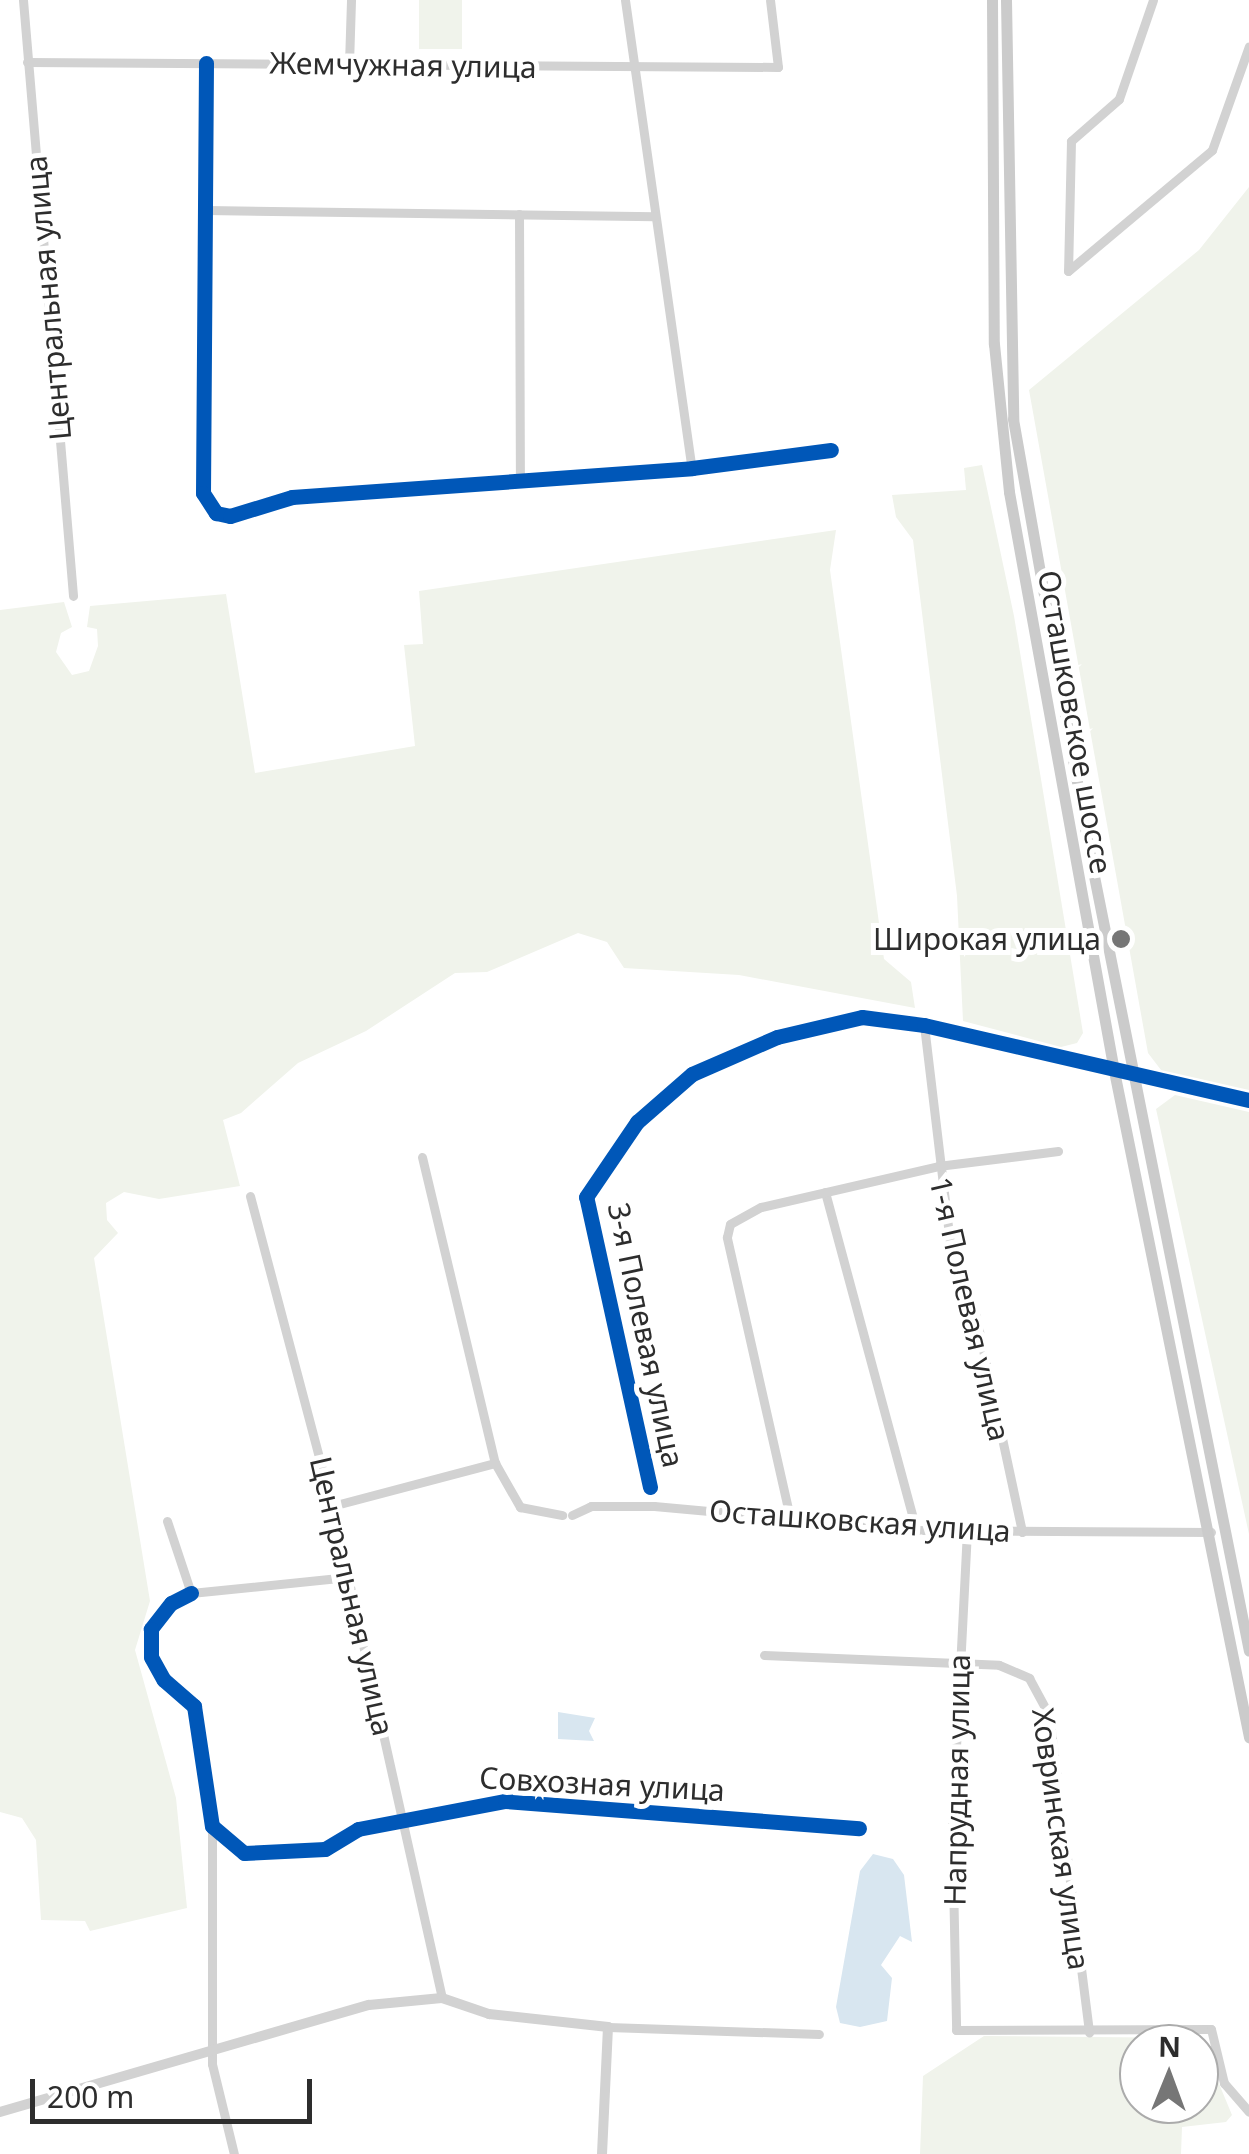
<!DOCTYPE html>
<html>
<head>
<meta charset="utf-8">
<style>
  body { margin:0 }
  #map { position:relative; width:1249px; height:2154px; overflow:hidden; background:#fff; font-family:"Noto Sans",sans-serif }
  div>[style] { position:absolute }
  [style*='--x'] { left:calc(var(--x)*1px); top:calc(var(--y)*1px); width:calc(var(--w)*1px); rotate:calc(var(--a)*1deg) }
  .green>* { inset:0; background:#f0f3eb; transform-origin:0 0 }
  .water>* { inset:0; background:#d8e6f0 }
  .minor>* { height:9px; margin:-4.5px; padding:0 4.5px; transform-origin:4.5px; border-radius:4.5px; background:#d2d2d2 }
  .tertiary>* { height:10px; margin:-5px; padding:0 5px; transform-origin:5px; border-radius:5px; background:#d2d2d2 }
  .secondary>* { height:11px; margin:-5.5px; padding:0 5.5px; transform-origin:5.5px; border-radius:5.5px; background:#cbcbcb }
  .cycleway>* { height:15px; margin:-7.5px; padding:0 7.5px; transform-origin:7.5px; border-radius:7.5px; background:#0057b8 }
  .dots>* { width:28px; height:28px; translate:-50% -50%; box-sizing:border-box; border:5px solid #fff; border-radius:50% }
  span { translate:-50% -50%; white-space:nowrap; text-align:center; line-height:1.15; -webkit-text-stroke:10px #fff; paint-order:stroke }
  .street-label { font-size:30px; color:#2d2d2d }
  .poi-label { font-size:30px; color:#2d2d2d }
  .right { translate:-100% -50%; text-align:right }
  .north { position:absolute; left:1119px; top:2024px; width:100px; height:100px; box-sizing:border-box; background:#fff; border:2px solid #ababab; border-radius:50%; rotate:1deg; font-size:28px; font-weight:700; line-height:40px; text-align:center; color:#2d2d2d }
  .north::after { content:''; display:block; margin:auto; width:35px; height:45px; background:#767676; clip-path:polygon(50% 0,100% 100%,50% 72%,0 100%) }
  .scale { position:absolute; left:30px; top:2079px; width:282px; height:45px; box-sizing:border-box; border:5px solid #2d2d2d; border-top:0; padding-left:12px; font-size:30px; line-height:35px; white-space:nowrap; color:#2d2d2d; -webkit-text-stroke:8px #fff; paint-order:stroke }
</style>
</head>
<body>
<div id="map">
  <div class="green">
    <div style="left:419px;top:0;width:43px;height:49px"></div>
    <div style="clip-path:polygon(1249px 187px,1249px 1090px,1161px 1070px,1148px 1053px,1029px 390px,1199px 250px)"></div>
    <div style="clip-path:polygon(982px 465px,1014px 616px,1083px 1033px,1077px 1043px,1061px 1047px,963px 1021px,957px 896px,913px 540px,896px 517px,892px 495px,966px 490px,964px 468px)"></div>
    <div style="clip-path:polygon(836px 530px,830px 570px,884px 959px,911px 982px,915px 1008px,739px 975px,624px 968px,607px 942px,578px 933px,487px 972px,455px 973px,366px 1031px,298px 1063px,241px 1113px,223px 1120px,240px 1186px,159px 1199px,124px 1192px,106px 1203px,107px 1220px,118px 1233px,94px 1258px,150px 1601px,135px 1650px,176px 1798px,187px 1908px,90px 1931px,85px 1921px,41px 1920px,36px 1840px,22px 1818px,0 1812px,0 610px,64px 602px,72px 627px,61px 633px,56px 652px,72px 675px,89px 671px,98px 646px,97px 629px,87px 627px,90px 606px,226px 594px,255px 773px,415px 746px,404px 645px,423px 644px,419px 591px)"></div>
    <div style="clip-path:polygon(1175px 1095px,1249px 1112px,1249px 1534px,1156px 1109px)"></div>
    <div style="clip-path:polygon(evenodd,984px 2036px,1200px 2038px,1232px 2115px,1226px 2122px,1182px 2127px,1181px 2154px,920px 2154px,923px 2076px,984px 2036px,1139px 2044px,1199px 2044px,1199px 2104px,1139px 2104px,1139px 2044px)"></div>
  </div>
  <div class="water">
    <div style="clip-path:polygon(558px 1712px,595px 1718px,589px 1731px,594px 1741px,558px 1739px)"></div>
    <div style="clip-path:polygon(873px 1854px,893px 1859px,904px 1875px,912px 1942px,900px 1936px,881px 1965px,892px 1978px,887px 2021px,860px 2027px,840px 2023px,836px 2007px,860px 1871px)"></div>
  </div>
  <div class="minor">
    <div style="--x:23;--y:0;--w:598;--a:85.2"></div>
    <div style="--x:625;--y:0;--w:473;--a:81.9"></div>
    <div style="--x:1153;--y:0;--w:105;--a:109"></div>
    <div style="--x:1119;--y:99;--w:64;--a:138.8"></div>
    <div style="--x:1071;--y:141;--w:130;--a:91.3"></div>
    <div style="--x:1068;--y:271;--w:188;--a:-40"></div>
    <div style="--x:1212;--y:150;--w:110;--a:-70.4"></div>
    <div style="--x:27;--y:62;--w:751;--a:0.38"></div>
    <div style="--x:778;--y:67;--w:67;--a:-96.8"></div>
    <div style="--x:206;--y:63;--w:430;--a:90.4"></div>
    <div style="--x:203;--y:493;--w:24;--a:57"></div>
    <div style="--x:216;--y:513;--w:14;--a:12"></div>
    <div style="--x:230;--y:516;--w:65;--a:-17"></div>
    <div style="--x:292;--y:497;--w:401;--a:-4.1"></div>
    <div style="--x:692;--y:468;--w:140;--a:-7.4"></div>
    <div style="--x:349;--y:64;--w:64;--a:-88.2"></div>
    <div style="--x:206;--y:210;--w:449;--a:0.8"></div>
    <div style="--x:519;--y:214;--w:267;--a:89.8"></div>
    <div style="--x:924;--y:1025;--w:227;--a:83.2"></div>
    <div style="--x:951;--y:1250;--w:72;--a:69.5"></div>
    <div style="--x:976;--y:1317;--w:220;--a:77.9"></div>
    <div style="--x:422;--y:1157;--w:315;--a:76.6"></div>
    <div style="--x:825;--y:1192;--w:350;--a:74.9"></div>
    <div style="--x:250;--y:1196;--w:321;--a:75.2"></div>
    <div style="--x:332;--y:1506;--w:504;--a:77.4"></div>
    <div style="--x:650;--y:1487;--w:297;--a:-102.4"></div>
    <div style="--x:586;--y:1197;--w:91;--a:-55.8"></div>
    <div style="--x:637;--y:1122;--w:73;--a:-41.1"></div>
    <div style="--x:692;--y:1074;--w:93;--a:-23.5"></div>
    <div style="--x:777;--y:1037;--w:87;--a:-13.2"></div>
    <div style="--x:862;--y:1017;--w:63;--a:7.4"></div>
    <div style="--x:924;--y:1025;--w:334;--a:13"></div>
    <div style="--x:332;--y:1506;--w:169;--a:-14.8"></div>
    <div style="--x:495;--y:1463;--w:51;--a:60.4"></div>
    <div style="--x:520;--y:1507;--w:43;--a:10.8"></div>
    <div style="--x:572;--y:1515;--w:21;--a:-25"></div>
    <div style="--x:591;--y:1506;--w:63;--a:0"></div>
    <div style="--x:654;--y:1506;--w:263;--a:5.2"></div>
    <div style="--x:916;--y:1530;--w:295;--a:0.4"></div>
    <div style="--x:167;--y:1521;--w:76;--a:71.6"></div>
    <div style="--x:191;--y:1593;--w:158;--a:-5.8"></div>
    <div style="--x:791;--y:1522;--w:292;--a:-102.7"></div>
    <div style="--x:727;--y:1237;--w:13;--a:-77"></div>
    <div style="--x:730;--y:1224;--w:35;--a:-29"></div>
    <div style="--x:761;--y:1207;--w:182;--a:-13"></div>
    <div style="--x:938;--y:1166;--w:121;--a:-7.1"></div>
    <div style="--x:967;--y:1530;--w:301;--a:92.9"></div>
    <div style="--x:952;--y:1831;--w:199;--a:88.8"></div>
    <div style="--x:956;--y:2030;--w:255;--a:-0.2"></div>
    <div style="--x:1211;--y:2029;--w:56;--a:76.5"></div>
    <div style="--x:1224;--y:2083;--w:38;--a:49"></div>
    <div style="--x:191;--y:1593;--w:22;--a:153"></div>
    <div style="--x:171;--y:1603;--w:33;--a:128"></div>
    <div style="--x:151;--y:1629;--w:28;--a:90"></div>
    <div style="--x:151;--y:1657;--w:26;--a:61"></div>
    <div style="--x:164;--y:1680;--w:40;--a:41"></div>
    <div style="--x:194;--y:1706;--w:121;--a:81.5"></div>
    <div style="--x:212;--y:1826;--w:42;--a:40.2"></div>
    <div style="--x:244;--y:1853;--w:81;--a:-2.8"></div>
    <div style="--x:325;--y:1849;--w:39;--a:-31"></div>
    <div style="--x:358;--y:1829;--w:150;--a:-10.8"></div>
    <div style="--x:505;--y:1801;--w:355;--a:4.4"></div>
    <div style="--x:764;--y:1655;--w:235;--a:2.4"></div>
    <div style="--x:999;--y:1665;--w:33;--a:23"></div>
    <div style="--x:1029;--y:1678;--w:42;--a:61.6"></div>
    <div style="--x:1049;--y:1715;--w:320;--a:82.8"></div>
    <div style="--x:212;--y:1826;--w:238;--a:90"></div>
    <div style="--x:212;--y:2064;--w:93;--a:76.3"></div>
    <div style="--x:608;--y:2027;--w:211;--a:1.9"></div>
  </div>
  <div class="tertiary">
    <div style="--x:0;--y:2112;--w:384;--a:-16.2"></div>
    <div style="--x:369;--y:2005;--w:73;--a:-5.5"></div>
    <div style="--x:442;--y:1998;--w:50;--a:18.8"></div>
    <div style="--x:489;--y:2014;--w:120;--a:6.2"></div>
    <div style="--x:608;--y:2027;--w:127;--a:92.7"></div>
  </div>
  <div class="secondary">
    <div style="--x:992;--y:0;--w:344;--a:89.7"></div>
    <div style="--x:994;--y:344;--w:149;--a:84.2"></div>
    <div style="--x:1009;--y:492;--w:588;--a:79.72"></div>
    <div style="--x:1114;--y:1071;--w:680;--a:78.54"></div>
    <div style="--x:1006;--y:0;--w:419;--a:89"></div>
    <div style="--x:1013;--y:419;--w:459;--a:80"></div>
    <div style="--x:1093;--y:871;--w:795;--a:78.69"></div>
  </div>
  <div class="cycleway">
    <div style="--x:206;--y:63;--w:430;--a:90.4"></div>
    <div style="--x:203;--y:493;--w:24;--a:57"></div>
    <div style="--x:216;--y:513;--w:14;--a:12"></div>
    <div style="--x:230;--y:516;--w:65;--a:-17"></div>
    <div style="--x:292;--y:497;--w:401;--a:-4.1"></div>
    <div style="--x:692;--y:468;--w:140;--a:-7.4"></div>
    <div style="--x:650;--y:1487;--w:297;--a:-102.4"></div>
    <div style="--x:586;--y:1197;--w:91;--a:-55.8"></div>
    <div style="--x:637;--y:1122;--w:73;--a:-41.1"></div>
    <div style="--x:692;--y:1074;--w:93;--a:-23.5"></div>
    <div style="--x:777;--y:1037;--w:87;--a:-13.2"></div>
    <div style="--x:862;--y:1017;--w:63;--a:7.4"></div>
    <div style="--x:924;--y:1025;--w:334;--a:13"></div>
    <div style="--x:191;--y:1593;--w:22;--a:153"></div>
    <div style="--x:171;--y:1603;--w:33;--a:128"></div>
    <div style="--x:151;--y:1629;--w:28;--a:90"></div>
    <div style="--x:151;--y:1657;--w:26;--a:61"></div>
    <div style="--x:164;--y:1680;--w:40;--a:41"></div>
    <div style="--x:194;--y:1706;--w:121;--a:81.5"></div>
    <div style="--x:212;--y:1826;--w:42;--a:40.2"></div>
    <div style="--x:244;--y:1853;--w:81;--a:-2.8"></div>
    <div style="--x:325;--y:1849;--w:39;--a:-31"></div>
    <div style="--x:358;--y:1829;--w:150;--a:-10.8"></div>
    <div style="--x:505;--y:1801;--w:355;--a:4.4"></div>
  </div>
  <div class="dots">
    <div style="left:1121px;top:939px;background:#767676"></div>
  </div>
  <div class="street-label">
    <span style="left:403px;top:65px;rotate:1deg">Жемчужная улица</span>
    <span style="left:48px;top:298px;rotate:-95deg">Центральная улица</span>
    <span style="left:1075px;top:722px;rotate:80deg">Осташковское шоссе</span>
    <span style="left:970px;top:1309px;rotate:77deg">1-я Полевая улица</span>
    <span style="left:646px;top:1335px;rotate:78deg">3-я Полевая улица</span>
    <span style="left:860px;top:1521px;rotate:4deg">Осташковская улица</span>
    <span style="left:352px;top:1596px;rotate:77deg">Центральная улица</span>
    <span style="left:957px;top:1780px;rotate:-89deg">Напрудная улица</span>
    <span style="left:602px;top:1784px;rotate:3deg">Совхозная улица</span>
    <span style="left:1061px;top:1839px;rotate:82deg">Ховринская улица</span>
  </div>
  <div class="poi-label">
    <span class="right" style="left:1101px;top:939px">Широкая улица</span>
  </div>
  <div class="north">N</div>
  <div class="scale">200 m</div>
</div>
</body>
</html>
